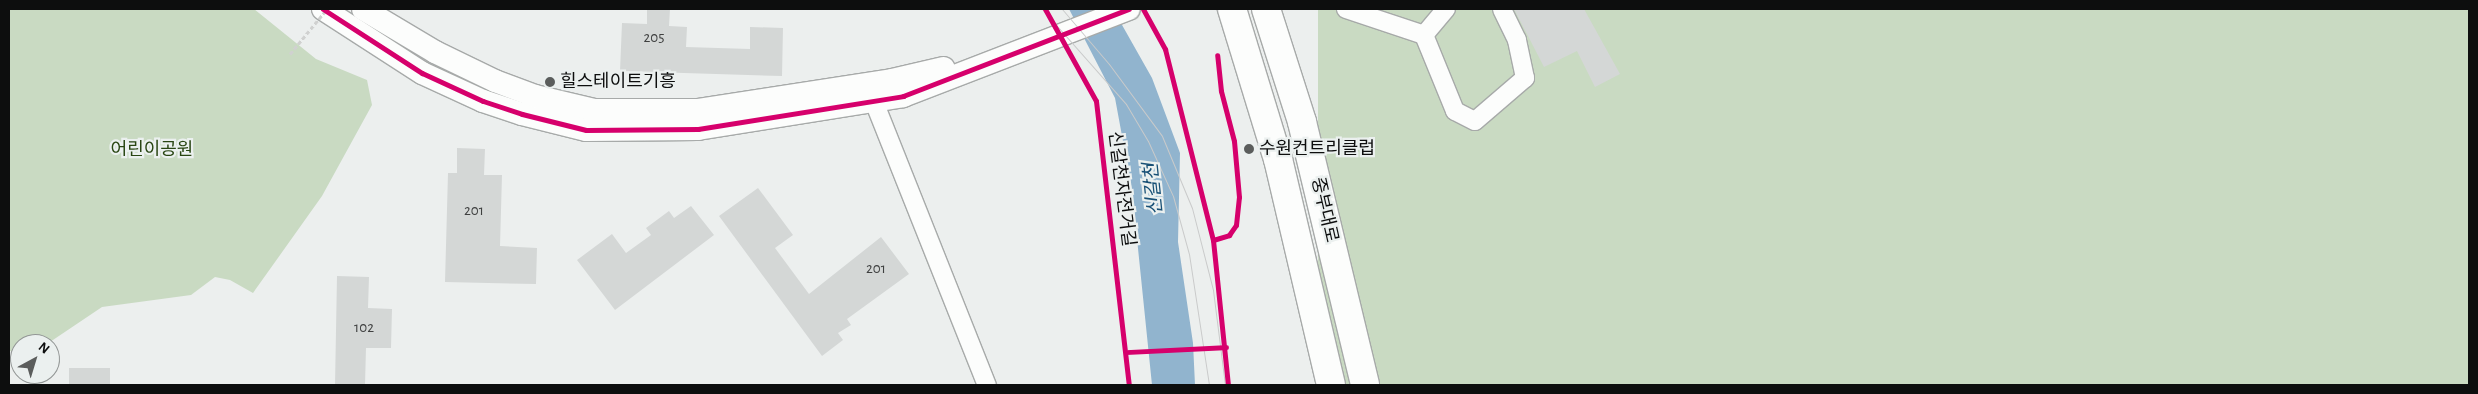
<!DOCTYPE html>
<html>
<head>
<meta charset="utf-8">
<style>
  body { margin:0 }
  #map { position:relative; width:2478px; height:394px; overflow:hidden; background:#ecefee; font-family:"Alegreya Sans","Noto Sans KR",sans-serif }
  div>[style] { position:absolute }
  [style*='--x'] { left:calc(var(--x)*1px); top:calc(var(--y)*1px); width:calc(var(--w)*1px); rotate:calc(var(--a)*1deg) }
  .green>* { inset:0; background:#c9dac2; transform-origin:0 0 }
  .water>* { inset:0; background:#91b4ce }
  .building>* { inset:0; background:#d4d7d6; transform-origin:0 0 }
  .roads { filter:drop-shadow(1px 0 #a7aaa9) drop-shadow(-1px 0 #a7aaa9) drop-shadow(0 1px #a7aaa9) drop-shadow(0 -1px #a7aaa9) }
  .minor>* { height:18px; margin:-9px; padding:0 9px; transform-origin:9px; border-radius:9px; background:#fcfdfc }
  .tertiary>* { height:22px; margin:-11px; padding:0 11px; transform-origin:11px; border-radius:11px; background:#fcfdfc }
  .primary>* { height:28px; margin:-14px; padding:0 14px; transform-origin:14px; border-radius:14px; background:#fcfdfc }
  .tram>* { height:1px; margin:-0.5px; padding:0 0.5px; transform-origin:0.5px; border-radius:0.5px; background:#c9caca }
  .path-bridge>* { height:3px; margin-top:-1.5px; transform-origin:0; background:repeating-linear-gradient(90deg,#d0d1d0 0 4px,transparent 0 6.5px) }
  .cycleway>* { height:5px; margin:-2.5px; padding:0 2.5px; transform-origin:2.5px; border-radius:2.5px; background:#d6006c }
  .dots>* { width:14px; height:14px; translate:-50% -50%; box-sizing:border-box; border:2px solid #ebf0ef; border-radius:50% }
  span { translate:-50% -50%; white-space:nowrap; text-align:center; line-height:1.15; -webkit-text-stroke:4.5px #ebf0ef; paint-order:stroke }
  .number-label { font-size:15px; color:#3f4040 }
  .number-label span { -webkit-text-stroke-width:0 }
  .poi-label { font-size:18px; color:#0d0e0e }
  .left { translate:0 -50%; text-align:left }
  .park-label { font-size:18px; color:#294613 }
  .street-label { font-size:18px; color:#0d0e0e }
  .water-label { font-size:19px; color:#185076; font-style:italic }
  .frame { position:absolute; inset:0; border:10px solid #0d0e0e; pointer-events:none }
  .north { position:absolute; left:10px; top:334px; width:50px; height:50px; box-sizing:border-box; background:#ebf0ef; border:1px solid #929695; border-radius:50%; rotate:39deg; font-size:14px; font-weight:700; line-height:20px; text-align:center; color:#0d0e0e }
  .north::after { content:''; display:block; margin:auto; width:18px; height:22px; background:#5b5d5c; clip-path:polygon(50% 0,100% 100%,50% 72%,0 100%) }
</style>
</head>
<body>
<div id="map">
  <div class="green">
    <div style="clip-path:polygon(9px 9px,254px 9px,316px 59px,367px 80px,372px 105px,322px 196px,253px 293px,230px 280px,215px 277px,191px 295px,102px 307px,47px 344px,20px 344px,20px 352px,9px 351px)"></div>
    <div style="left:1318px;top:9px;width:1151px;height:386px"></div>
  </div>
  <div class="water">
    <div style="clip-path:polygon(1069px 9px,1113px 9px,1152px 78px,1180px 153px,1178px 242px,1193px 343px,1195px 385px,1152px 385px,1132px 190px,1115px 98px)"></div>
  </div>
  <div class="building">
    <div style="clip-path:polygon(647px 9px,670px 9px,669px 26px,687px 27px,686px 47px,750px 49px,750px 27px,783px 28px,782px 76px,620px 71px,622px 23px,647px 24px)"></div>
    <div style="clip-path:polygon(1514px 9px,1584px 9px,1620px 74px,1595px 87px,1577px 51px,1544px 67px)"></div>
    <div style="clip-path:polygon(457px 148px,485px 149px,484px 175px,502px 175px,500px 246px,537px 248px,536px 284px,445px 282px,448px 173px,457px 173px)"></div>
    <div style="clip-path:polygon(758px 188px,793px 235px,775px 248px,809px 294px,881px 237px,909px 274px,847px 319px,851px 325px,838px 333px,843px 340px,822px 356px,719px 216px)"></div>
    <div style="clip-path:polygon(691px 206px,714px 235px,615px 310px,577px 260px,612px 234px,626px 253px,651px 235px,646px 228px,669px 211px,674px 218px)"></div>
    <div style="clip-path:polygon(337px 276px,369px 277px,368px 308px,392px 309px,391px 348px,366px 348px,365px 385px,335px 385px)"></div>
    <div style="left:69px;top:368px;width:41px;height:17px"></div>
  </div>
  <div class="roads">
    <div class="minor">
      <div style="--x:1346;--y:9;--w:82;--a:18.4"></div>
      <div style="--x:1424;--y:35;--w:82;--a:67.8"></div>
      <div style="--x:1455;--y:111;--w:22;--a:27"></div>
      <div style="--x:1475;--y:121;--w:66;--a:-40.7"></div>
      <div style="--x:1525;--y:78;--w:39;--a:-102"></div>
      <div style="--x:1517;--y:40;--w:34;--a:-116"></div>
      <div style="--x:1424;--y:35;--w:34;--a:-50"></div>
      <div style="--x:869;--y:89;--w:319;--a:68.3"></div>
    </div>
    <div class="tertiary">
      <div style="--x:323;--y:9;--w:118;--a:32.9"></div>
      <div style="--x:422;--y:73;--w:67;--a:24.7"></div>
      <div style="--x:483;--y:101;--w:41;--a:18.4"></div>
      <div style="--x:522;--y:114;--w:66;--a:14"></div>
      <div style="--x:586;--y:130;--w:112;--a:-0.5"></div>
      <div style="--x:698;--y:129;--w:208;--a:-9.1"></div>
      <div style="--x:903;--y:96;--w:242;--a:-21.1"></div>
      <div style="--x:363;--y:9;--w:84;--a:30.8"></div>
      <div style="--x:435;--y:52;--w:67;--a:25.8"></div>
      <div style="--x:495;--y:81;--w:43;--a:20.6"></div>
      <div style="--x:535;--y:96;--w:61;--a:13.3"></div>
      <div style="--x:594;--y:110;--w:103;--a:0"></div>
      <div style="--x:697;--y:110;--w:197;--a:-8.7"></div>
      <div style="--x:892;--y:80;--w:53;--a:-13"></div>
    </div>
    <div class="primary">
      <div style="--x:1232;--y:9;--w:157;--a:73"></div>
      <div style="--x:1278;--y:159;--w:232;--a:76.8"></div>
      <div style="--x:1266;--y:9;--w:119;--a:72.3"></div>
      <div style="--x:1302;--y:122;--w:270;--a:76.5"></div>
    </div>
  </div>
  <div class="tram">
    <div style="--x:1042;--y:9;--w:127;--a:48.5"></div>
    <div style="--x:1126;--y:104;--w:43;--a:59.3"></div>
    <div style="--x:1148;--y:141;--w:60;--a:65.6"></div>
    <div style="--x:1173;--y:196;--w:60;--a:74.6"></div>
    <div style="--x:1189;--y:254;--w:133;--a:81.3"></div>
    <div style="--x:1062;--y:9;--w:72;--a:49.5"></div>
    <div style="--x:1109;--y:64;--w:89;--a:53.6"></div>
    <div style="--x:1162;--y:136;--w:78;--a:67.4"></div>
    <div style="--x:1192;--y:208;--w:85;--a:75.6"></div>
    <div style="--x:1213;--y:290;--w:96;--a:82.8"></div>
  </div>
  <div class="path-bridge">
    <div style="--x:290;--y:54;--w:58;--a:-50.6"></div>
  </div>
  <div class="cycleway">
    <div style="--x:323;--y:9;--w:118;--a:32.9"></div>
    <div style="--x:422;--y:73;--w:67;--a:24.7"></div>
    <div style="--x:483;--y:101;--w:41;--a:18.4"></div>
    <div style="--x:522;--y:114;--w:66;--a:14"></div>
    <div style="--x:586;--y:130;--w:112;--a:-0.5"></div>
    <div style="--x:698;--y:129;--w:208;--a:-9.1"></div>
    <div style="--x:903;--y:96;--w:242;--a:-21.1"></div>
    <div style="--x:1045;--y:9;--w:105;--a:61"></div>
    <div style="--x:1096;--y:101;--w:286;--a:83.4"></div>
    <div style="--x:1143;--y:9;--w:46;--a:61.2"></div>
    <div style="--x:1165;--y:49;--w:197;--a:75.9"></div>
    <div style="--x:1213;--y:240;--w:146;--a:84.1"></div>
    <div style="--x:1213;--y:240;--w:17;--a:-17"></div>
    <div style="--x:1229;--y:235;--w:12;--a:-55"></div>
    <div style="--x:1236;--y:225;--w:28;--a:-84"></div>
    <div style="--x:1239;--y:197;--w:56;--a:-95.1"></div>
    <div style="--x:1234;--y:141;--w:52;--a:-104.6"></div>
    <div style="--x:1221;--y:91;--w:36;--a:-96"></div>
    <div style="--x:1128;--y:352;--w:98;--a:-2.9"></div>
  </div>
  <div class="dots">
    <div style="left:550px;top:82px;background:#5b5d5c"></div>
    <div style="left:1249px;top:149px;background:#5b5d5c"></div>
  </div>
  <div class="number-label">
    <span style="left:654px;top:38px">205</span>
    <span style="left:474px;top:211px">201</span>
    <span style="left:876px;top:269px">201</span>
    <span style="left:364px;top:328px">102</span>
  </div>
  <div class="poi-label">
    <span class="left" style="left:560px;top:82px">힐스테이트기흥</span>
    <span class="left" style="left:1259px;top:149px">수원컨트리클럽</span>
  </div>
  <div class="park-label">
    <span style="left:152px;top:150px">어린이공원</span>
  </div>
  <div class="street-label">
    <span style="left:1121px;top:189px;rotate:83deg">신갈천자전거길</span>
    <span style="left:1324px;top:210px;rotate:77deg">중부대로</span>
  </div>
  <div class="water-label">
    <span style="left:1154px;top:189px;rotate:-96deg">신갈천</span>
  </div>
  <div class="frame"></div>
  <div class="north">N</div>
</div>
</body>
</html>
